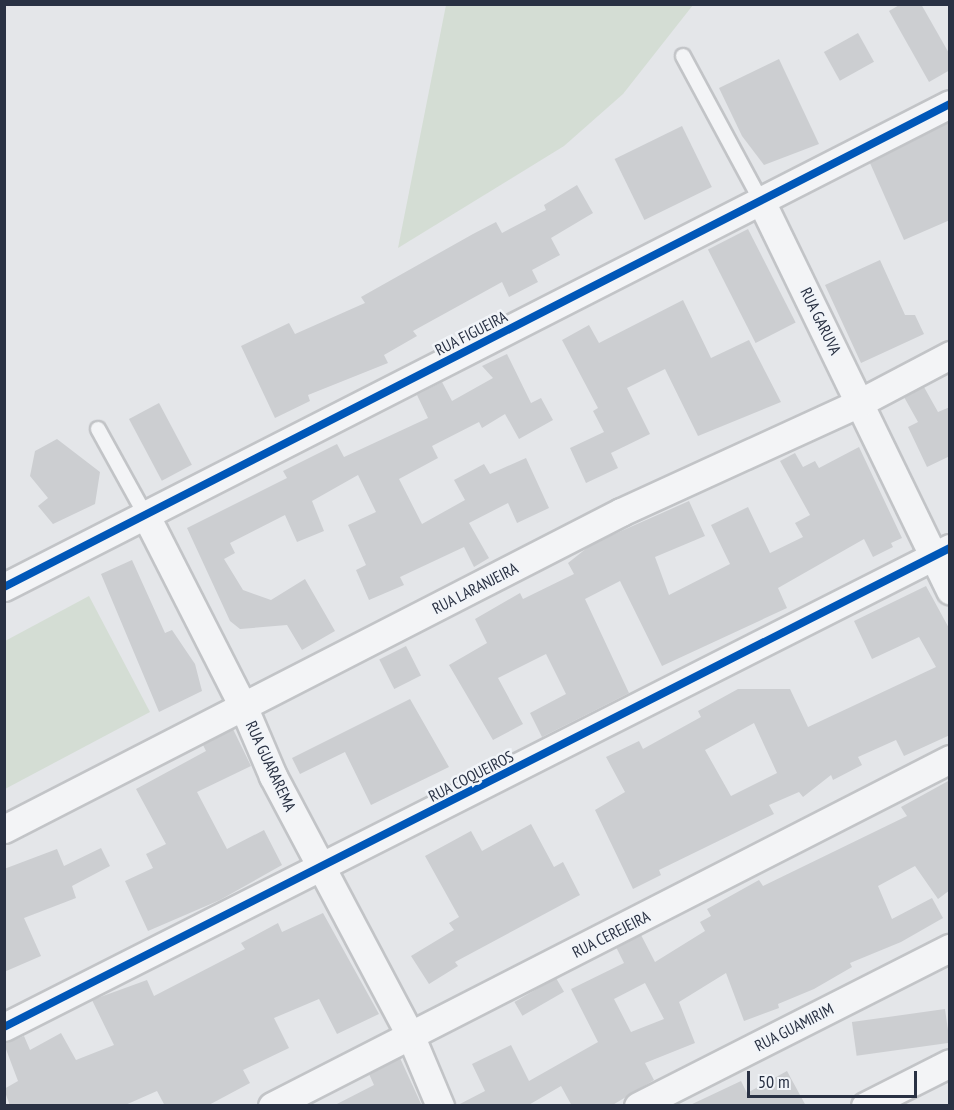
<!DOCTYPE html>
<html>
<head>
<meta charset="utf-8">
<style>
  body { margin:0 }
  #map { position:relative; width:954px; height:1110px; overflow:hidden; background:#e4e6e9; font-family:"PT Sans Narrow",sans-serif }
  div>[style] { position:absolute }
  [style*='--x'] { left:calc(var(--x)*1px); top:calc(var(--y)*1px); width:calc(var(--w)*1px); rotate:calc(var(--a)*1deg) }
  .green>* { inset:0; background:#d4ddd4 }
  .building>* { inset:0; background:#ccced1; transform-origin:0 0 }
  .roads { filter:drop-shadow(2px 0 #c2c4c7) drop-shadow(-2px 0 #c2c4c7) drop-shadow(0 2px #c2c4c7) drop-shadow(0 -2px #c2c4c7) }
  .service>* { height:14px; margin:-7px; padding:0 7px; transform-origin:7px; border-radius:7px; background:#f3f4f6 }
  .minor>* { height:27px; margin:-13.5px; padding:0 13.5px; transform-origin:13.5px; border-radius:13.5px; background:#f3f4f6 }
  .cycleway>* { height:8px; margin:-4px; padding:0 4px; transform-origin:4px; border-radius:4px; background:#0057b8 }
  span { translate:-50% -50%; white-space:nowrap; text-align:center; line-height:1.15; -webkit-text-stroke:5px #f1f4f8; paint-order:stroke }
  .street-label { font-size:16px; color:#293143 }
  .frame { position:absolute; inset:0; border:6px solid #293143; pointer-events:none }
  .scale { position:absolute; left:747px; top:1071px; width:170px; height:27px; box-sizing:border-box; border:3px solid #293143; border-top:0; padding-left:8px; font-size:18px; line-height:21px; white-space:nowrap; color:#293143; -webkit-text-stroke:4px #f1f4f8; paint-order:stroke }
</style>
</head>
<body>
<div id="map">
  <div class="green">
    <div style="clip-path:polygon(446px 5px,693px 5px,623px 94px,564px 146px,398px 248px)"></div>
    <div style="clip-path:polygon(89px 596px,150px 712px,5px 789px,5px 641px)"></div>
  </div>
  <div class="building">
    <div style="clip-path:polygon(901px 4px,921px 4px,950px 55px,950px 70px,929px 82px,889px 11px)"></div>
    <div style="left:858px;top:33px;width:33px;height:39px;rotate:61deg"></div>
    <div style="clip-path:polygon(779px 59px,819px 144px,764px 165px,742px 136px,719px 88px)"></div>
    <div style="clip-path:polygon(950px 122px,950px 220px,904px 240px,870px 163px)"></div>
    <div style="left:682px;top:126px;width:68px;height:75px;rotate:64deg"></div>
    <div style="clip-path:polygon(577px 185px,593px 213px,551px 238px,560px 255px,532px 270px,538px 282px,509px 297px,502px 282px,413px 331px,417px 336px,384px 355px,388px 363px,308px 395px,310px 401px,275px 418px,241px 346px,289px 323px,295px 334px,365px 303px,361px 297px,473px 234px,496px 222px,502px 233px,546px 210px,544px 205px)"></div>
    <div style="left:748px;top:229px;width:105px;height:45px;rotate:63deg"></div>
    <div style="clip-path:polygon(880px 260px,905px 315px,915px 315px,924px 334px,861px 363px,825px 285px)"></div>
    <div style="clip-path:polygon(683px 300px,711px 358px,749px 340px,781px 402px,698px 436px,665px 369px,627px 388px,650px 434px,611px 453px,618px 468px,586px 483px,570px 448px,604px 432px,593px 411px,598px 408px,562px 340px,589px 325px,599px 343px)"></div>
    <div style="clip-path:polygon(507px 354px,531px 403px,541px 398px,553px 420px,519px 439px,505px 414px,482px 428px,479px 422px,432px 446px,438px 458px,399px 479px,422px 524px,465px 500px,454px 480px,484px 464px,490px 474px,526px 458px,549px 508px,517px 523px,508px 503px,469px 523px,489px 558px,474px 567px,464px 547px,400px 577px,404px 585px,369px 600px,356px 570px,366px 565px,348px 525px,376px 512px,358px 475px,312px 501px,324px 531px,297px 542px,285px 515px,230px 543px,235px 553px,224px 559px,243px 590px,271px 600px,305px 579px,335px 631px,302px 650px,287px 625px,240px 629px,230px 621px,187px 528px,287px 478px,283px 471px,337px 444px,344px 457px,428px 418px,417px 395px,442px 382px,452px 401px,493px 378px,482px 366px)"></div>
    <div style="clip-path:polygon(924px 387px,938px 412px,950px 407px,950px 456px,927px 467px,908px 427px,918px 422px,904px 397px)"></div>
    <div style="left:159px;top:403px;width:70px;height:34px;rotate:62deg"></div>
    <div style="clip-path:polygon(57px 439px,100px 472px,95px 504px,53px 524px,38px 506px,48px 498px,30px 476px,35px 451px)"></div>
    <div style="clip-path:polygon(859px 447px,902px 538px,891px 543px,893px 547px,873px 557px,864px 539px,778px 588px,787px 608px,662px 666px,620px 581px,585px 599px,629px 693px,542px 737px,530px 713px,566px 694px,546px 654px,498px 678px,523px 724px,493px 740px,449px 665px,487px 643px,475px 619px,520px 593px,523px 599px,574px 574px,568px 563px,592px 544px,689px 501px,705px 536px,655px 557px,669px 595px,730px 564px,711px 525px,748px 507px,770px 553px,803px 537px,795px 523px,810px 515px,780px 461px,795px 453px,803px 467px,815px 461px,819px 468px)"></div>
    <div style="clip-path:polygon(132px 560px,165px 633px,172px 630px,195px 664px,202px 691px,159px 712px,101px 574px)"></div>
    <div style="clip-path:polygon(evenodd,926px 586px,950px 630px,950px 735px,904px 756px,896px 740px,858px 757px,862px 765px,833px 780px,831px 775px,803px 797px,799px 792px,769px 805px,774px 814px,659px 870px,661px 875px,633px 889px,595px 810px,625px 792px,606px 757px,639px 741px,643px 749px,701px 717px,698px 711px,738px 689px,790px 689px,808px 727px,936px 667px,919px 637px,872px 659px,854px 621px,926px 586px,754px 723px,777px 773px,731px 796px,705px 750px,754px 723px)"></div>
    <div style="left:406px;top:646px;width:33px;height:30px;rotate:63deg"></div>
    <div style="clip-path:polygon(410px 699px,449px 767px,371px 805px,345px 752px,300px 774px,292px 758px)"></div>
    <div style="clip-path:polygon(233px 729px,251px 766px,197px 792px,227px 849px,264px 830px,282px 865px,220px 900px,148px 931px,125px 881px,153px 868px,146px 854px,166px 844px,136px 789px,206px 751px,203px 745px)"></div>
    <div style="clip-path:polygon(evenodd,950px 780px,950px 890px,938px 899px,915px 866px,878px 886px,892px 919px,932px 898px,943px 918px,901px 942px,850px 963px,852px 967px,814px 989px,778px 1004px,779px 1008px,744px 1021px,726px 973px,679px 1002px,695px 1043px,645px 1063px,654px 1080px,611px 1106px,572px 1106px,561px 1086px,527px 1106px,456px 1106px,485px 1091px,472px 1064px,511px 1045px,529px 1081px,598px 1042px,571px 989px,624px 963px,616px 947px,641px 935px,655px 962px,705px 931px,700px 922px,711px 916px,707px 909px,759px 880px,763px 886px,907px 816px,901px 807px,950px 780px,645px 983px,664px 1019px,631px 1032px,614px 999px,645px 983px)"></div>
    <div style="clip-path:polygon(531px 824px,554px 867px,563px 862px,580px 895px,455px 962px,458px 966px,429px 984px,411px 956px,454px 930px,449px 923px,459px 917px,425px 856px,471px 831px,482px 851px)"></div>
    <div style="clip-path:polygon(101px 848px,110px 866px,72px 886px,76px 898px,24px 918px,41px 956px,4px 972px,4px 869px,57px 849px,64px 866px)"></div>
    <div style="clip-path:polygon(323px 913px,379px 1014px,337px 1034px,319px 999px,274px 1018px,289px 1048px,243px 1070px,250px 1083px,207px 1106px,165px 1106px,157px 1091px,123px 1106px,10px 1106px,4px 1089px,18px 1081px,4px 1044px,24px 1036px,30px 1050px,61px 1033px,76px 1060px,114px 1045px,92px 1000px,147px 980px,154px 996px,245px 949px,241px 943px,278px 923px,282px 932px)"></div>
    <div style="left:556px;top:978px;width:16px;height:48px;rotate:60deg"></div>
    <div style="left:945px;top:1009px;width:34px;height:94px;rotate:82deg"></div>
    <div style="clip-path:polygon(400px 1058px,422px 1106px,333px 1106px,374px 1085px,369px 1074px)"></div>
    <div style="clip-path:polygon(787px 1071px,806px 1106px,688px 1106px,741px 1081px,747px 1093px)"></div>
  </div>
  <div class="roads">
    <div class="service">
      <div style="--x:683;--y:56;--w:165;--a:61.7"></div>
      <div style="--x:98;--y:429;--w:97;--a:61.1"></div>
    </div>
    <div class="minor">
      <div style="--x:761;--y:201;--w:433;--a:64.1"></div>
      <div style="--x:145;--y:514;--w:218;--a:63"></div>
      <div style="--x:244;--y:708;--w:74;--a:66.9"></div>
      <div style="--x:273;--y:776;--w:295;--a:62.1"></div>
      <div style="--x:411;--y:1037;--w:75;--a:67.2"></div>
      <div style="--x:4;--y:587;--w:1062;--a:-27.05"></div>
      <div style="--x:4;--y:829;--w:694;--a:-27.19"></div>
      <div style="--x:621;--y:512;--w:264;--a:-24.6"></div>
      <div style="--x:861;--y:402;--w:101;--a:-27.8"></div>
      <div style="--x:4;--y:1027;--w:1060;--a:-26.86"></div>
      <div style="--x:272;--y:1106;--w:762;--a:-27.1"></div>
      <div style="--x:638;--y:1106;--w:350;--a:-26.9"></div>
      <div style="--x:865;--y:1106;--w:95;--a:-26.8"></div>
    </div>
  </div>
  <div class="cycleway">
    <div style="--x:4;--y:587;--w:1062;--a:-27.05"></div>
    <div style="--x:4;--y:1027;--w:1060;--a:-26.86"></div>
  </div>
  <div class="street-label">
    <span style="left:821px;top:321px;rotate:64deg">RUA GARUVA</span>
    <span style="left:471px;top:333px;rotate:-27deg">RUA FIGUEIRA</span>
    <span style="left:475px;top:588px;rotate:-27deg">RUA LARANJEIRA</span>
    <span style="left:271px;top:766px;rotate:65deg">RUA GUARAREMA</span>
    <span style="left:471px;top:776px;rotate:-27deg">RUA COQUEIROS</span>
    <span style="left:611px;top:934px;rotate:-27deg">RUA CEREJEIRA</span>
    <span style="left:794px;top:1027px;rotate:-27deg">RUA GUAMIRIM</span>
  </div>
  <div class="frame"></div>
  <div class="scale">50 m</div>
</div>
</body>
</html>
